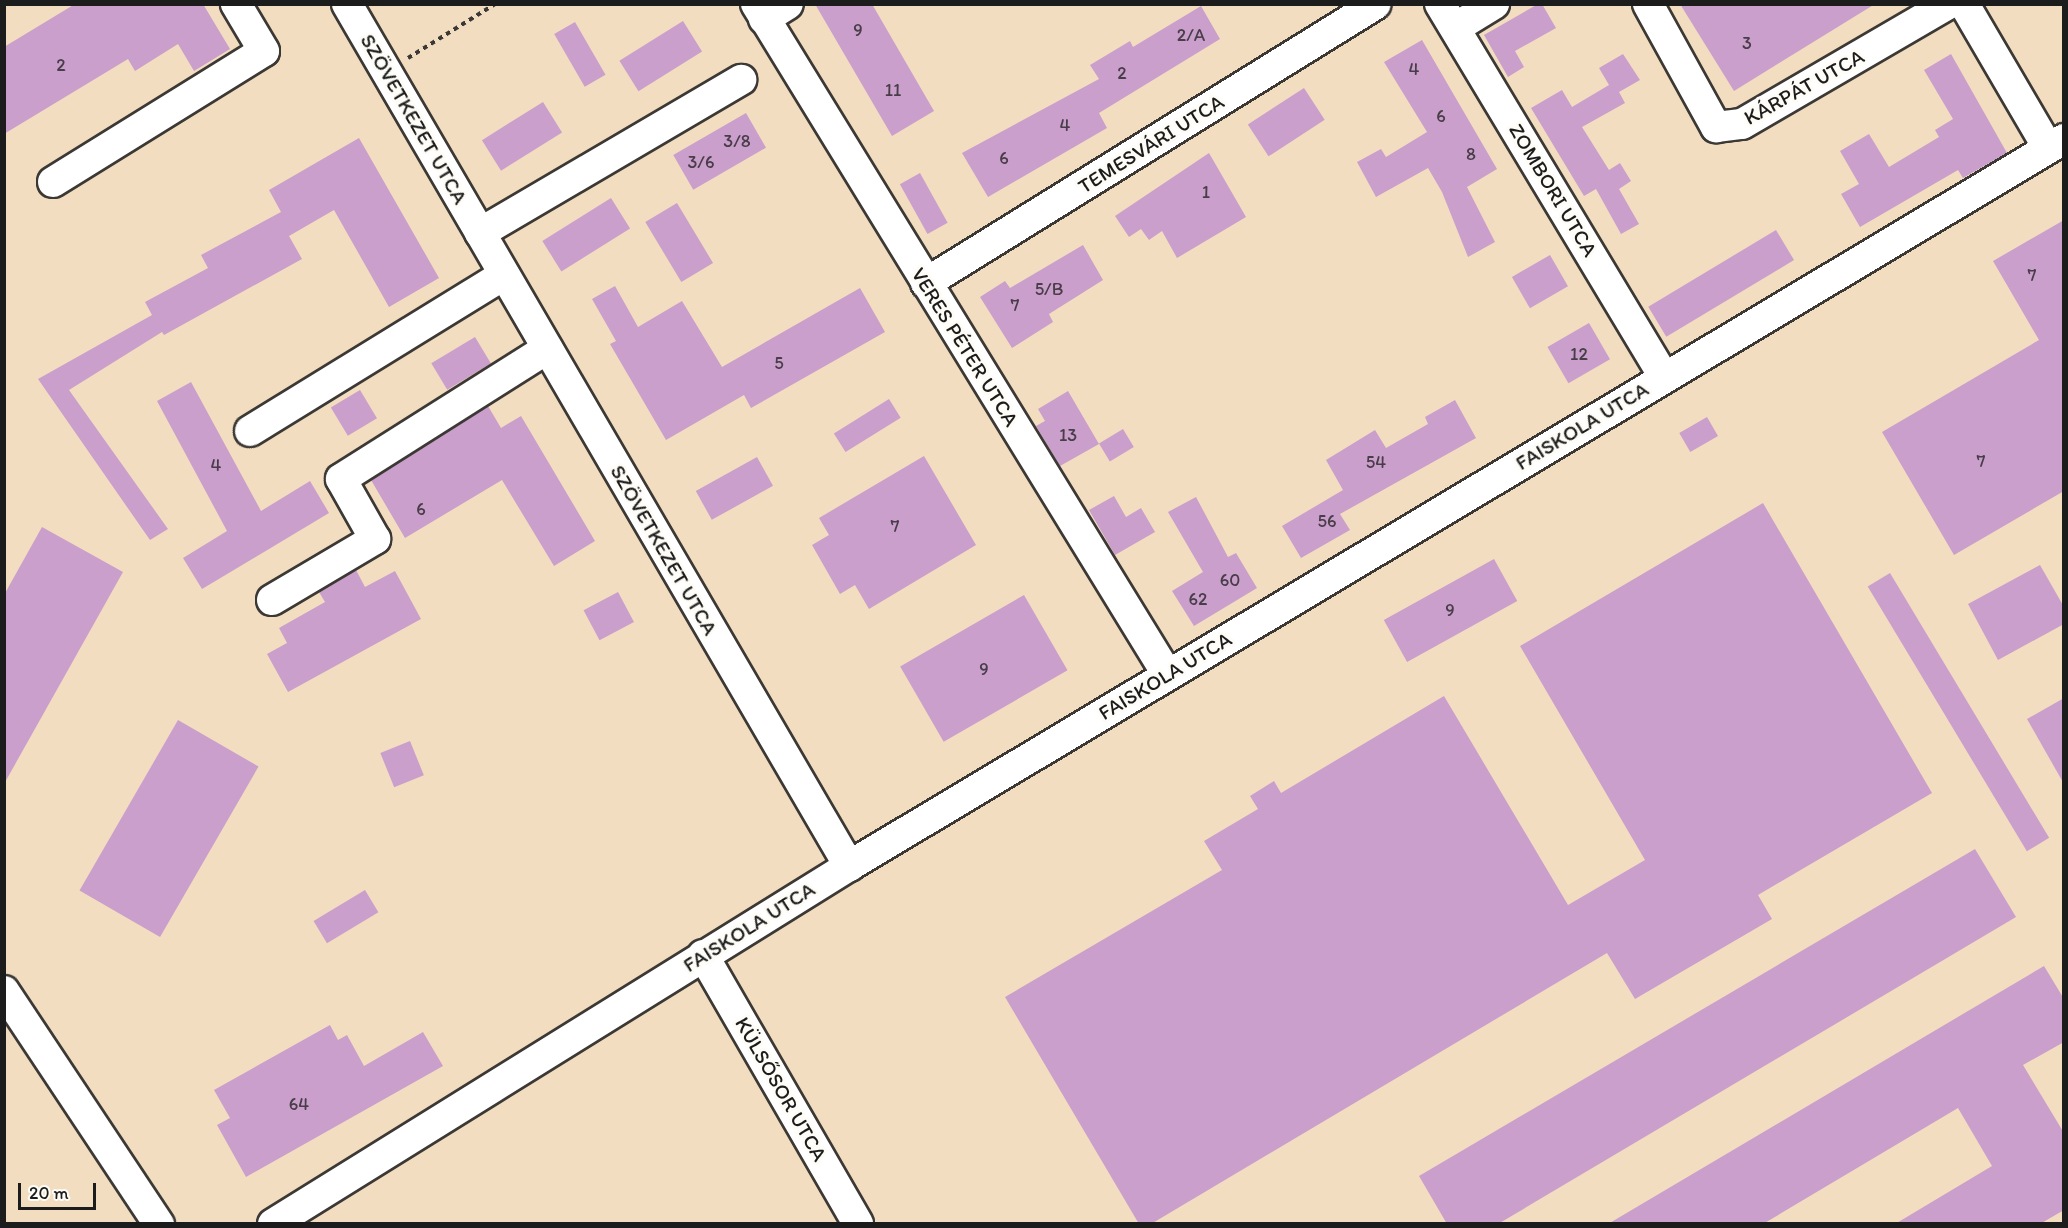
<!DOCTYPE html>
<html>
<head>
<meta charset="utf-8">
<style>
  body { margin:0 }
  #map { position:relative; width:2068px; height:1228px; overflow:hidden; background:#f2ddc0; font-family:Itim,sans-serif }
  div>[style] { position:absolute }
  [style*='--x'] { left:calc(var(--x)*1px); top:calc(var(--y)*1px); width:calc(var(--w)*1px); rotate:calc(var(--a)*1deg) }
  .building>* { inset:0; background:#ca9fcc; transform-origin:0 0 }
  .path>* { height:4px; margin-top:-2px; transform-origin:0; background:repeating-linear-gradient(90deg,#3c3935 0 4.5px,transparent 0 9px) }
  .roads { filter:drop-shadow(2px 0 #3c3935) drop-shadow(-2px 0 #3c3935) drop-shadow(0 2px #3c3935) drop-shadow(0 -2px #3c3935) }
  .minor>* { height:30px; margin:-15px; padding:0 15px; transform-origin:15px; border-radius:15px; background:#fff }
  span { translate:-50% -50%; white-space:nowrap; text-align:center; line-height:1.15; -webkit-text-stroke:6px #fdfcf7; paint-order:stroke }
  .number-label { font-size:18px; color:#483d48 }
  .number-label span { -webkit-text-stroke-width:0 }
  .street-label { font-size:21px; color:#1c1c1c }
  .frame { position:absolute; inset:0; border:6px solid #1c1c1c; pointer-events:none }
  .scale { position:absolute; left:18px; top:1183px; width:78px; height:27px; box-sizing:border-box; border:3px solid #1c1c1c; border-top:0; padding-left:8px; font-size:18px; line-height:21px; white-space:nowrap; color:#1c1c1c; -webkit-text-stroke:4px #fdfcf7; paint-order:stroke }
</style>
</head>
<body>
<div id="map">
  <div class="building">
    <div style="clip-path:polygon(75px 4px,203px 4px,230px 49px,194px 71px,178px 44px,135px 71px,128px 59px,4px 134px,4px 47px)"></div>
    <div style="clip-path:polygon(815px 4px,872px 4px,934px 111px,892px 136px)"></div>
    <div style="clip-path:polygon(1538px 4px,1542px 4px,1556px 28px,1515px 51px,1524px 67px,1508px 77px,1484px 35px)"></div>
    <div style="clip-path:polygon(1680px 4px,1875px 4px,1734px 91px)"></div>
    <div style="clip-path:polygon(1201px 6px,1220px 39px,1099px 113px,1107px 128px,988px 197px,962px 153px,1099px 79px,1090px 65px,1130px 41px,1133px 47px)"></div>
    <div style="left:683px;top:21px;width:36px;height:75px;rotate:58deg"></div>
    <div style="left:575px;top:22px;width:61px;height:24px;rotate:60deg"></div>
    <div style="clip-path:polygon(1422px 40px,1497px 169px,1467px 187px,1495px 242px,1468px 257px,1442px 192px,1428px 168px,1376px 197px,1357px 162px,1381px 149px,1386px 157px,1427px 132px,1384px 62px)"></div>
    <div style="clip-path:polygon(1623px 54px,1640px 80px,1619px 92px,1625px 103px,1582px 127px,1609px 170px,1620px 163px,1631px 181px,1619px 189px,1639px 224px,1621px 234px,1596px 189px,1584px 196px,1531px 108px,1562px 90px,1572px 107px,1609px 85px,1599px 68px)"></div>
    <div style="clip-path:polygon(1951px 54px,2007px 153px,1963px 178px,1958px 170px,1860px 227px,1841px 194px,1859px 184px,1840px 151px,1869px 134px,1889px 167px,1939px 137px,1935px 130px,1953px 119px,1924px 70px)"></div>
    <div style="left:1304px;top:88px;width:38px;height:67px;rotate:57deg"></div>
    <div style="left:543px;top:102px;width:36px;height:72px;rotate:58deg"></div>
    <div style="left:746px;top:113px;width:40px;height:84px;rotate:60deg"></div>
    <div style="clip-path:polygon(359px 138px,439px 278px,389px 307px,334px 210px,289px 236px,302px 259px,164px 335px,162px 332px,69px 390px,168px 529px,150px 540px,38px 379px,152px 315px,145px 302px,208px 268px,201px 255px,281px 212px,269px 190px)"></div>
    <div style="clip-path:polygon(1209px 153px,1246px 217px,1177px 258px,1162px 231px,1149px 240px,1141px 229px,1129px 237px,1115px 216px)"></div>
    <div style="left:920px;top:173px;width:57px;height:23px;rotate:61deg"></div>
    <div style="left:611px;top:198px;width:36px;height:81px;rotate:58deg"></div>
    <div style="left:677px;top:203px;width:70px;height:37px;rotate:59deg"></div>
    <div style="clip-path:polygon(2064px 220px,2064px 491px,1954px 555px,1882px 432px,2039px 340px,1993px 261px)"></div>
    <div style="left:1776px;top:230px;width:35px;height:149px;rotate:59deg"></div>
    <div style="clip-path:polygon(1083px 245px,1103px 280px,1049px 314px,1053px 322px,1012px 348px,980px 297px,1005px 281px,1010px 288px)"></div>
    <div style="left:1550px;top:255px;width:36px;height:44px;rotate:60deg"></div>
    <div style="clip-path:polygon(615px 286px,638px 327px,682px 301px,722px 367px,860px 288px,885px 332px,751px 408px,744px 395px,666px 440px,610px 344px,616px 341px,592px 299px)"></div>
    <div style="left:1589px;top:323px;width:42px;height:48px;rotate:60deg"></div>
    <div style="left:475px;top:337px;width:31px;height:51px;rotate:59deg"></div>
    <div style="clip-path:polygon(191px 382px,261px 511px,310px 481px,329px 513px,202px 589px,183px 558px,227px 531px,157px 401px)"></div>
    <div style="left:360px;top:390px;width:33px;height:34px;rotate:59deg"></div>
    <div style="clip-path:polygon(1068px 391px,1099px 444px,1060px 466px,1036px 426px,1045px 421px,1038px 409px)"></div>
    <div style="left:889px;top:399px;width:22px;height:65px;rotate:58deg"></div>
    <div style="clip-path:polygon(1455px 400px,1476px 438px,1340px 514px,1350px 530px,1301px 558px,1282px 526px,1343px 490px,1326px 460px,1375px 430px,1386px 448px,1428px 424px,1425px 417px)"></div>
    <div style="clip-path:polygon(488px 406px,501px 428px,521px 416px,595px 541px,554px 566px,502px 480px,405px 538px,371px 480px)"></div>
    <div style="left:1707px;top:417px;width:22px;height:32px;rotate:60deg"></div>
    <div style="left:1123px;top:429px;width:21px;height:28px;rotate:59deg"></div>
    <div style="clip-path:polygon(924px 456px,976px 545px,869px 609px,855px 585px,840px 594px,812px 545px,829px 535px,819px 518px)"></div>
    <div style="left:757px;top:457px;width:33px;height:70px;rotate:61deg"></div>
    <div style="clip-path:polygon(1114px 496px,1126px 517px,1141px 508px,1155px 532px,1115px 555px,1089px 510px)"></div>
    <div style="clip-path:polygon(1196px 497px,1228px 557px,1236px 553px,1257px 588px,1194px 626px,1172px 591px,1203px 572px,1168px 512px)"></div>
    <div style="clip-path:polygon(1763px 503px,1932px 793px,1758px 895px,1772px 919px,1635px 999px,1607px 953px,1151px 1224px,1139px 1224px,1005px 997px,1222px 870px,1204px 841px,1258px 809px,1250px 796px,1274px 781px,1281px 793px,1444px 696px,1568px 905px,1645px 860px,1520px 646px)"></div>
    <div style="clip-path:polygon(42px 527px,123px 572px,4px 784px,4px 595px)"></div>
    <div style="left:1494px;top:559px;width:48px;height:126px;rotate:61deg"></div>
    <div style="clip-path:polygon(2040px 565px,2064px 607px,2064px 624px,1998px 660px,1968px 604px)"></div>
    <div style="clip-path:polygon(356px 570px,365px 587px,395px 571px,421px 619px,288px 692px,267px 654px,287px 643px,279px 628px,325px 602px,319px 592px)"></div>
    <div style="left:1890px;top:573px;width:309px;height:26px;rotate:59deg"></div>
    <div style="left:618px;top:592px;width:34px;height:39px;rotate:62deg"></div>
    <div style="left:1024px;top:595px;width:87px;height:143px;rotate:60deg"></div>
    <div style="clip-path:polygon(2064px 698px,2064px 784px,2027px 719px)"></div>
    <div style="left:178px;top:720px;width:93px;height:197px;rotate:30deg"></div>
    <div style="left:410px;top:741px;width:37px;height:32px;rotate:68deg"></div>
    <div style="clip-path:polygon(1975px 849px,2016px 917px,1498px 1224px,1447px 1224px,1419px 1176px)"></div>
    <div style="left:365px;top:890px;width:26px;height:60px;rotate:59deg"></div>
    <div style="clip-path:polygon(2044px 966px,2064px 999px,2064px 1042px,2023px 1065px,2064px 1133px,2064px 1210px,2040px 1224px,1895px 1224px,1992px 1166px,1958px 1108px,1763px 1224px,1608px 1224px)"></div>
    <div style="clip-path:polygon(330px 1025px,338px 1040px,347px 1035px,364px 1066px,423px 1032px,443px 1066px,246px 1177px,217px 1125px,230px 1118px,214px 1090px)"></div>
  </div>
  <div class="path">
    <div style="--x:408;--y:58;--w:102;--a:-31.8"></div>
  </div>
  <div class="roads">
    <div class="minor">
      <div style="--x:347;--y:4;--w:998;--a:59.78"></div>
      <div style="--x:756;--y:4;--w:786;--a:58.47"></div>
      <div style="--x:1440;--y:4;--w:435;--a:59"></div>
      <div style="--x:1648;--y:4;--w:141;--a:61.1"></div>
      <div style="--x:1716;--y:127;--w:26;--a:-7"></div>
      <div style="--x:1742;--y:124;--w:238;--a:-30.2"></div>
      <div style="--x:1964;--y:4;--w:167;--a:59.7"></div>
      <div style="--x:764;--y:19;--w:28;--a:-32"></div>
      <div style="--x:1455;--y:28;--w:46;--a:-31.6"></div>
      <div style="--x:53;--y:182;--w:248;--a:-31.8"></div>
      <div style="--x:264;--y:51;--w:55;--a:-120.8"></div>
      <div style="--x:480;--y:233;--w:303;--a:-30.4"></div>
      <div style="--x:926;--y:283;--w:529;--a:-31.8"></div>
      <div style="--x:250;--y:431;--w:298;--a:-31.6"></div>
      <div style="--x:272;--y:600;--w:120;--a:-30.6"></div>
      <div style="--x:375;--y:539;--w:69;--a:-119.5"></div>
      <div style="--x:341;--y:479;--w:244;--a:-32.3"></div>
      <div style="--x:703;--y:955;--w:310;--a:60"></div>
      <div style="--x:4;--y:991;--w:280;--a:56.4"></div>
      <div style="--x:273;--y:1224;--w:678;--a:-31.86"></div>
      <div style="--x:849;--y:866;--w:1416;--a:-30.89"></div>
    </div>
  </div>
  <div class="number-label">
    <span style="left:858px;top:30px">9</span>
    <span style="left:1191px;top:35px">2/A</span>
    <span style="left:1747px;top:43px">3</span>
    <span style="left:61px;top:65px">2</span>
    <span style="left:1414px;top:69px">4</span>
    <span style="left:1122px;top:73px">2</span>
    <span style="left:893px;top:90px">11</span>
    <span style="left:1441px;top:116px">6</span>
    <span style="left:1065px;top:125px">4</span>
    <span style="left:737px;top:141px">3/8</span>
    <span style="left:1471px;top:154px">8</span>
    <span style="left:1004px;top:158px">6</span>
    <span style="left:701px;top:162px">3/6</span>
    <span style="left:1206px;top:192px">1</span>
    <span style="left:2032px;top:275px">7</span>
    <span style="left:1049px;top:289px">5/B</span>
    <span style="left:1015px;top:305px">7</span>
    <span style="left:1579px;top:354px">12</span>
    <span style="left:779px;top:363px">5</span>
    <span style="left:1068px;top:435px">13</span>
    <span style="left:1981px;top:461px">7</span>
    <span style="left:1376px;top:462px">54</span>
    <span style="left:216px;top:465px">4</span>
    <span style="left:421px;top:509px">6</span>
    <span style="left:1327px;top:521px">56</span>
    <span style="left:895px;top:526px">7</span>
    <span style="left:1230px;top:580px">60</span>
    <span style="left:1198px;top:599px">62</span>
    <span style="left:1450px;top:610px">9</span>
    <span style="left:984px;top:669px">9</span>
    <span style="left:299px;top:1104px">64</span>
  </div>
  <div class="street-label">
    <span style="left:1804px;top:87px;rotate:-29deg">KÁRPÁT UTCA</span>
    <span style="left:414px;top:119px;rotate:60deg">SZÖVETKEZET UTCA</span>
    <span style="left:1151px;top:144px;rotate:-32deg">TEMESVÁRI UTCA</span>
    <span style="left:1553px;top:190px;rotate:59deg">ZOMBORI UTCA</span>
    <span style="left:965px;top:347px;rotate:58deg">VERES PÉTER UTCA</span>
    <span style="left:1582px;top:426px;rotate:-31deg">FAISKOLA UTCA</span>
    <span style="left:664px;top:550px;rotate:60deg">SZÖVETKEZET UTCA</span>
    <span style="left:1165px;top:676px;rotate:-31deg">FAISKOLA UTCA</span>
    <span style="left:749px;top:927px;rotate:-32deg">FAISKOLA UTCA</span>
    <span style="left:781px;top:1089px;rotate:60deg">KÜLSŐSOR UTCA</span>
  </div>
  <div class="frame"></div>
  <div class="scale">20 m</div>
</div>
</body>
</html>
